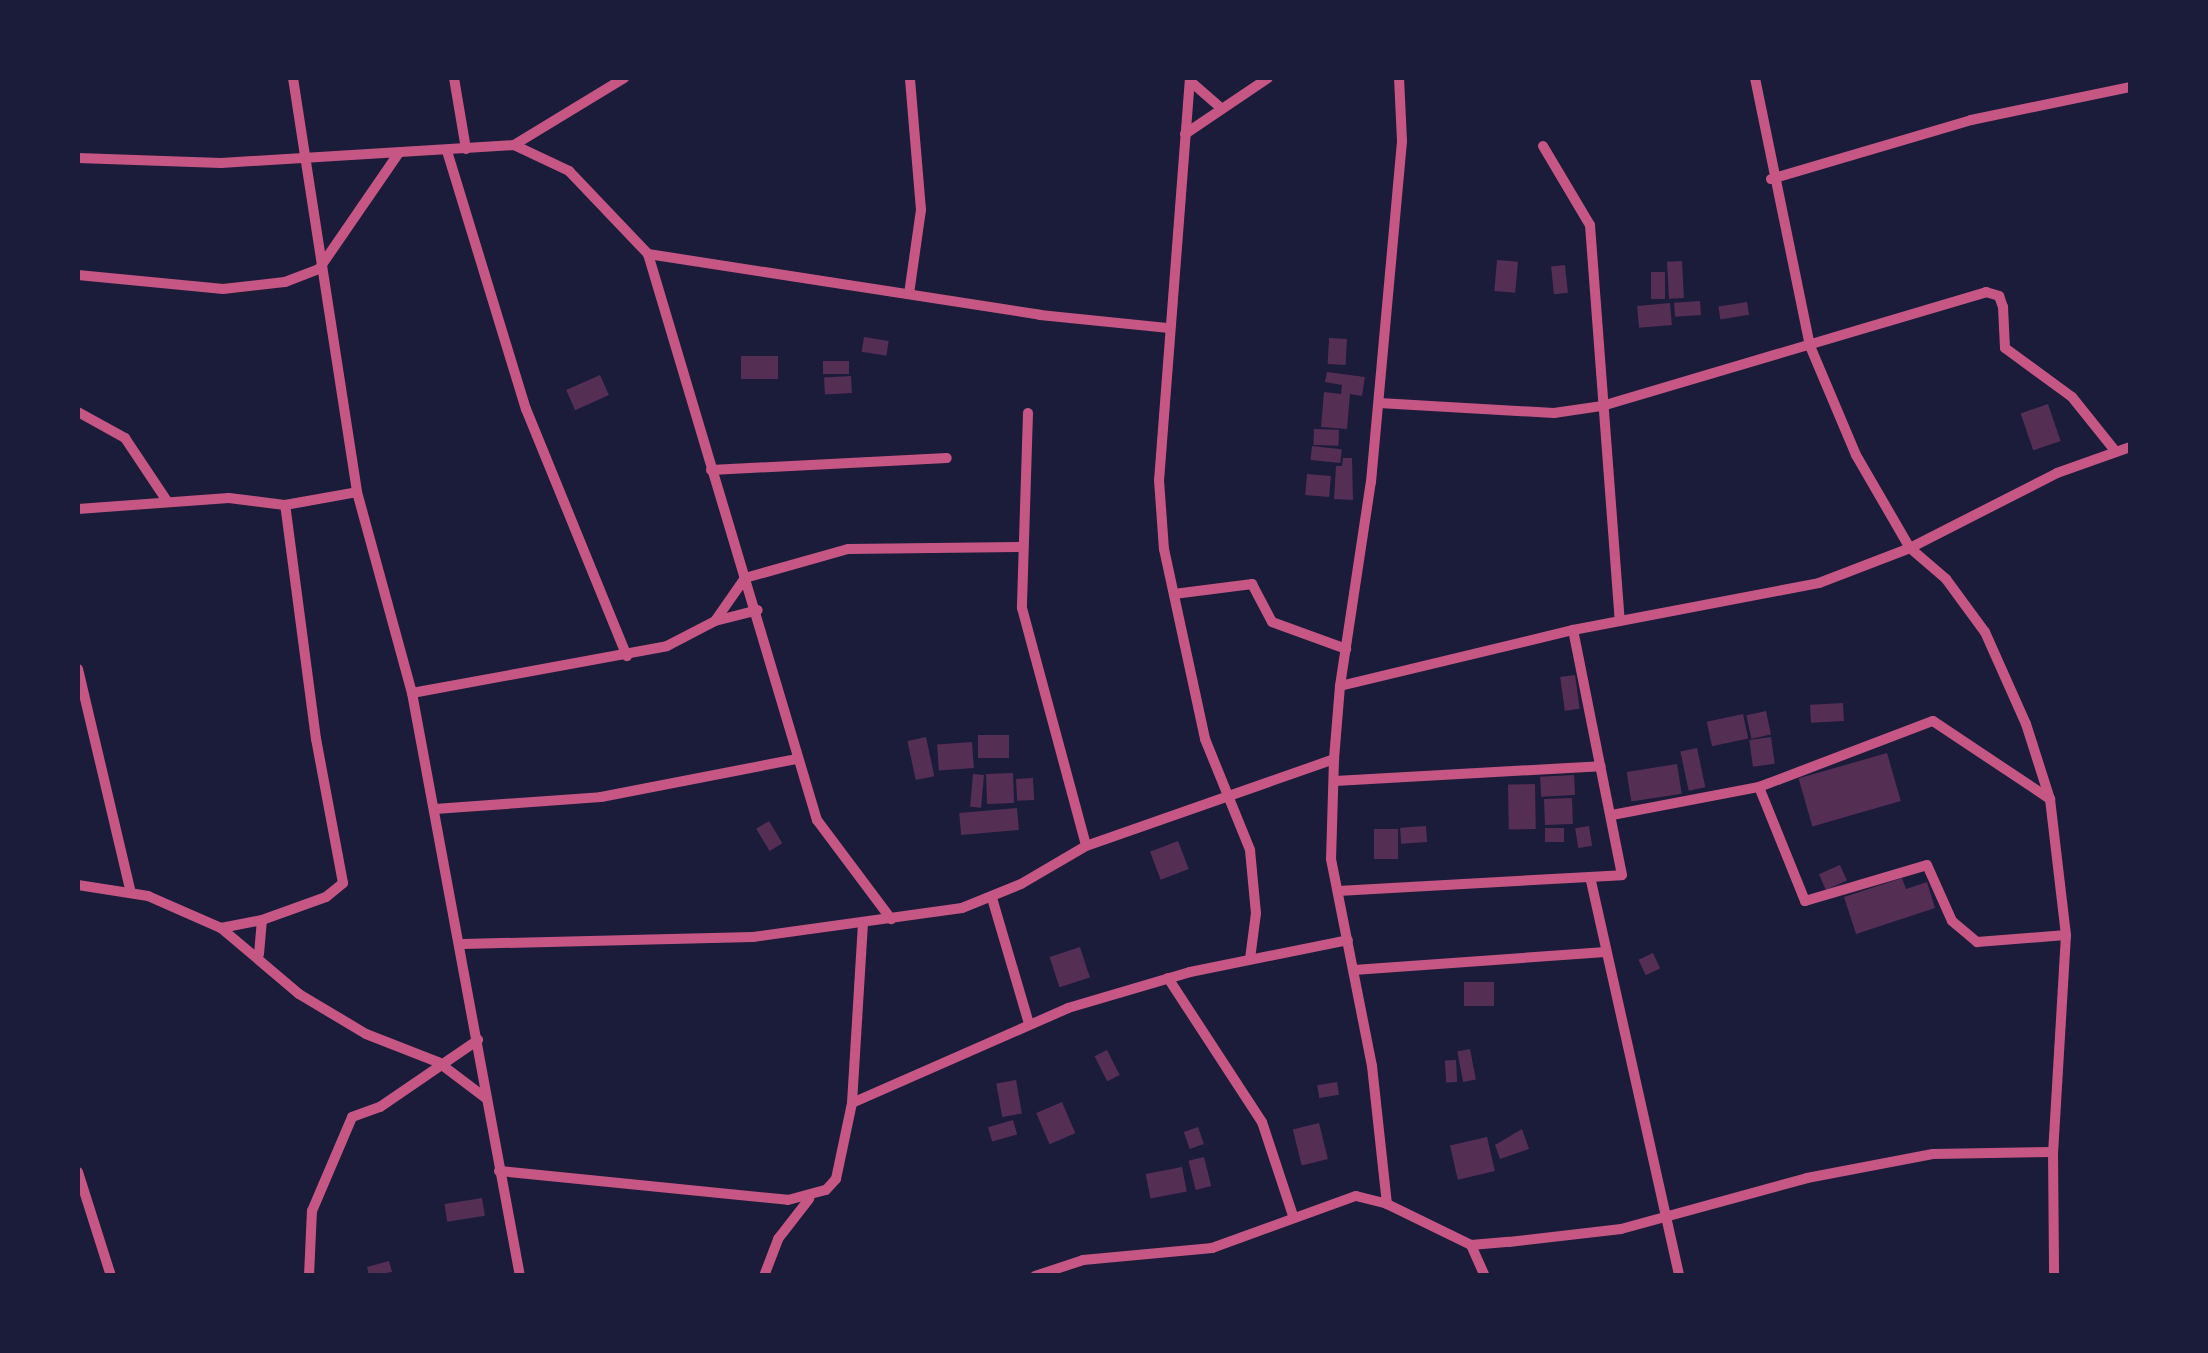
<!DOCTYPE html>
<html>
<head>
<meta charset="utf-8">
<style>
  body { margin:0 }
  #map { position:relative; width:2208px; height:1353px; overflow:hidden; background:#1b1b3a; font-family:Commissioner,sans-serif }
  div>[style] { position:absolute }
  [style*='--x'] { left:calc(var(--x)*1px); top:calc(var(--y)*1px); width:calc(var(--w)*1px); rotate:calc(var(--a)*1deg) }
  .building>* { inset:0; background:#542f53; transform-origin:0 0 }
  .minor>* { height:10px; margin:-5px; padding:0 5px; transform-origin:5px; border-radius:5px; background:#c65784 }
  span { translate:-50% -50%; white-space:nowrap; text-align:center; line-height:1.15; -webkit-text-stroke:8px #1b1b3a; paint-order:stroke }
  .frame { position:absolute; inset:0; border:80px solid #1b1b3a; pointer-events:none }
</style>
</head>
<body>
<div id="map">
  <div class="building">
    <div style="left:1497px;top:260px;width:21px;height:31px;rotate:5deg"></div>
    <div style="left:1682px;top:261px;width:37px;height:15px;rotate:87deg"></div>
    <div style="left:1565px;top:265px;width:28px;height:14px;rotate:84deg"></div>
    <div style="left:1651px;top:272px;width:14px;height:27px"></div>
    <div style="left:1700px;top:301px;width:14px;height:26px;rotate:86deg"></div>
    <div style="left:1747px;top:302px;width:13px;height:29px;rotate:81deg"></div>
    <div style="left:1670px;top:303px;width:22px;height:33px;rotate:85deg"></div>
    <div style="left:864px;top:337px;width:25px;height:15px;rotate:9deg"></div>
    <div style="left:1329px;top:338px;width:18px;height:26px;rotate:3deg"></div>
    <div style="left:741px;top:356px;width:37px;height:23px"></div>
    <div style="left:849px;top:361px;width:13px;height:26px;rotate:90deg"></div>
    <div style="clip-path:polygon(1327px 372px,1365px 377px,1362px 396px,1350px 394px,1347px 429px,1321px 427px,1324px 392px,1341px 394px,1342px 385px,1325px 382px)"></div>
    <div style="left:600px;top:375px;width:22px;height:37px;rotate:66deg"></div>
    <div style="left:851px;top:376px;width:17px;height:27px;rotate:87deg"></div>
    <div style="left:2048px;top:404px;width:39px;height:29px;rotate:71deg"></div>
    <div style="left:1314px;top:429px;width:25px;height:16px;rotate:2deg"></div>
    <div style="left:1312px;top:446px;width:30px;height:14px;rotate:6deg"></div>
    <div style="clip-path:polygon(1343px 458px,1352px 458px,1353px 500px,1334px 499px,1336px 466px,1342px 466px)"></div>
    <div style="left:1307px;top:474px;width:24px;height:21px;rotate:5deg"></div>
    <div style="left:1575px;top:675px;width:34px;height:15px;rotate:82deg"></div>
    <div style="left:1843px;top:703px;width:18px;height:33px;rotate:87deg"></div>
    <div style="left:1766px;top:711px;width:24px;height:20px;rotate:78deg"></div>
    <div style="left:1743px;top:714px;width:25px;height:37px;rotate:78deg"></div>
    <div style="left:1009px;top:735px;width:23px;height:31px;rotate:90deg"></div>
    <div style="left:926px;top:737px;width:40px;height:19px;rotate:78deg"></div>
    <div style="left:1771px;top:737px;width:27px;height:22px;rotate:82deg"></div>
    <div style="left:972px;top:742px;width:26px;height:35px;rotate:86deg"></div>
    <div style="left:1697px;top:748px;width:40px;height:17px;rotate:78deg"></div>
    <div style="left:1887px;top:753px;width:50px;height:92px;rotate:74deg"></div>
    <div style="left:1677px;top:764px;width:30px;height:51px;rotate:81deg"></div>
    <div style="left:1013px;top:773px;width:30px;height:27px;rotate:88deg"></div>
    <div style="left:973px;top:774px;width:11px;height:33px;rotate:5deg"></div>
    <div style="left:1574px;top:775px;width:20px;height:34px;rotate:87deg"></div>
    <div style="left:1033px;top:778px;width:22px;height:17px;rotate:87deg"></div>
    <div style="left:1535px;top:784px;width:45px;height:27px;rotate:89deg"></div>
    <div style="left:1572px;top:798px;width:26px;height:28px;rotate:88deg"></div>
    <div style="left:1017px;top:808px;width:22px;height:58px;rotate:85deg"></div>
    <div style="left:769px;top:821px;width:26px;height:15px;rotate:59deg"></div>
    <div style="left:1426px;top:826px;width:16px;height:26px;rotate:86deg"></div>
    <div style="left:1589px;top:826px;width:20px;height:14px;rotate:81deg"></div>
    <div style="left:1545px;top:828px;width:19px;height:14px"></div>
    <div style="left:1374px;top:829px;width:24px;height:30px"></div>
    <div style="left:1178px;top:841px;width:30px;height:30px;rotate:69deg"></div>
    <div style="left:1840px;top:865px;width:17px;height:23px;rotate:66deg"></div>
    <div style="clip-path:polygon(1902px 878px,1906px 889px,1927px 882px,1935px 908px,1856px 934px,1844px 897px)"></div>
    <div style="left:1080px;top:947px;width:32px;height:32px;rotate:72deg"></div>
    <div style="left:1653px;top:953px;width:17px;height:16px;rotate:65deg"></div>
    <div style="left:1464px;top:982px;width:30px;height:24px"></div>
    <div style="left:1470px;top:1049px;width:31px;height:13px;rotate:79deg"></div>
    <div style="left:1107px;top:1050px;width:28px;height:14px;rotate:63deg"></div>
    <div style="left:1456px;top:1060px;width:22px;height:11px;rotate:87deg"></div>
    <div style="left:1016px;top:1080px;width:34px;height:20px;rotate:80deg"></div>
    <div style="left:1337px;top:1082px;width:13px;height:20px;rotate:81deg"></div>
    <div style="left:1062px;top:1102px;width:34px;height:28px;rotate:67deg"></div>
    <div style="left:1013px;top:1120px;width:15px;height:26px;rotate:74deg"></div>
    <div style="left:1319px;top:1123px;width:37px;height:27px;rotate:76deg"></div>
    <div style="left:1198px;top:1127px;width:18px;height:15px;rotate:71deg"></div>
    <div style="clip-path:polygon(1522px 1129px,1529px 1149px,1500px 1159px,1495px 1145px)"></div>
    <div style="left:1487px;top:1137px;width:35px;height:38px;rotate:77deg"></div>
    <div style="left:1204px;top:1157px;width:30px;height:16px;rotate:76deg"></div>
    <div style="left:1182px;top:1167px;width:25px;height:37px;rotate:79deg"></div>
    <div style="left:482px;top:1198px;width:18px;height:38px;rotate:81deg"></div>
    <div style="clip-path:polygon(389px 1261px,392px 1272px,369px 1276px,367px 1267px)"></div>
  </div>
  <div class="minor">
    <div style="--x:293;--y:78;--w:419;--a:81.2"></div>
    <div style="--x:357;--y:492;--w:208;--a:74.7"></div>
    <div style="--x:412;--y:693;--w:593;--a:79.51"></div>
    <div style="--x:454;--y:78;--w:72;--a:80.4"></div>
    <div style="--x:1190;--y:78;--w:403;--a:94.4"></div>
    <div style="--x:1159;--y:480;--w:69;--a:85.9"></div>
    <div style="--x:1164;--y:549;--w:194;--a:77.8"></div>
    <div style="--x:1205;--y:739;--w:120;--a:67.9"></div>
    <div style="--x:1250;--y:850;--w:63;--a:84.6"></div>
    <div style="--x:1256;--y:913;--w:46;--a:97.4"></div>
    <div style="--x:1755;--y:78;--w:274;--a:78.4"></div>
    <div style="--x:1810;--y:346;--w:118;--a:67.1"></div>
    <div style="--x:1856;--y:455;--w:108;--a:59.9"></div>
    <div style="--x:1910;--y:548;--w:48;--a:40.7"></div>
    <div style="--x:1946;--y:579;--w:66;--a:53.7"></div>
    <div style="--x:1985;--y:632;--w:101;--a:66"></div>
    <div style="--x:2026;--y:724;--w:79;--a:72.3"></div>
    <div style="--x:2050;--y:799;--w:137;--a:83.3"></div>
    <div style="--x:2066;--y:935;--w:217;--a:93.4"></div>
    <div style="--x:2053;--y:1152;--w:124;--a:89.5"></div>
    <div style="--x:1190;--y:81;--w:38;--a:41"></div>
    <div style="--x:1185;--y:134;--w:100;--a:-34"></div>
    <div style="--x:514;--y:145;--w:129;--a:-31.3"></div>
    <div style="--x:1543;--y:146;--w:92;--a:59.3"></div>
    <div style="--x:1590;--y:225;--w:397;--a:85.7"></div>
    <div style="--x:447;--y:151;--w:270;--a:73"></div>
    <div style="--x:526;--y:409;--w:267;--a:67.8"></div>
    <div style="--x:78;--y:158;--w:143;--a:2"></div>
    <div style="--x:221;--y:163;--w:294;--a:-3.5"></div>
    <div style="--x:514;--y:145;--w:61;--a:25.3"></div>
    <div style="--x:569;--y:171;--w:115;--a:46.4"></div>
    <div style="--x:648;--y:254;--w:397;--a:8.8"></div>
    <div style="--x:1040;--y:315;--w:130;--a:5.8"></div>
    <div style="--x:1771;--y:179;--w:209;--a:-16.4"></div>
    <div style="--x:1971;--y:120;--w:162;--a:-11.7"></div>
    <div style="--x:648;--y:254;--w:591;--a:73.38"></div>
    <div style="--x:817;--y:820;--w:124;--a:53.2"></div>
    <div style="--x:78;--y:275;--w:146;--a:5.5"></div>
    <div style="--x:223;--y:289;--w:62;--a:-6.4"></div>
    <div style="--x:285;--y:282;--w:36;--a:-21"></div>
    <div style="--x:319;--y:269;--w:140;--a:-55.5"></div>
    <div style="--x:909;--y:294;--w:85;--a:-81.9"></div>
    <div style="--x:921;--y:210;--w:132;--a:-94.8"></div>
    <div style="--x:1379;--y:403;--w:175;--a:3.3"></div>
    <div style="--x:1554;--y:413;--w:49;--a:-8.3"></div>
    <div style="--x:1602;--y:406;--w:401;--a:-16.5"></div>
    <div style="--x:1986;--y:292;--w:14;--a:17"></div>
    <div style="--x:1999;--y:296;--w:12;--a:70"></div>
    <div style="--x:2003;--y:307;--w:41;--a:87.2"></div>
    <div style="--x:2005;--y:348;--w:83;--a:36.2"></div>
    <div style="--x:2072;--y:397;--w:70;--a:51.3"></div>
    <div style="--x:78;--y:412;--w:54;--a:29"></div>
    <div style="--x:125;--y:438;--w:76;--a:56.3"></div>
    <div style="--x:1028;--y:413;--w:195;--a:91.8"></div>
    <div style="--x:1022;--y:608;--w:246;--a:74.9"></div>
    <div style="--x:711;--y:470;--w:236;--a:-2.9"></div>
    <div style="--x:78;--y:509;--w:151;--a:-4.2"></div>
    <div style="--x:229;--y:498;--w:56;--a:7.1"></div>
    <div style="--x:285;--y:505;--w:73;--a:-10.2"></div>
    <div style="--x:1174;--y:594;--w:79;--a:-7.3"></div>
    <div style="--x:1252;--y:584;--w:43;--a:62.2"></div>
    <div style="--x:1272;--y:622;--w:79;--a:20"></div>
    <div style="--x:715;--y:621;--w:52;--a:-55.1"></div>
    <div style="--x:745;--y:578;--w:107;--a:-15.7"></div>
    <div style="--x:848;--y:549;--w:174;--a:-0.7"></div>
    <div style="--x:78;--y:669;--w:230;--a:76.7"></div>
    <div style="--x:1340;--y:686;--w:206;--a:-81.4"></div>
    <div style="--x:1371;--y:482;--w:342;--a:-84.8"></div>
    <div style="--x:1402;--y:141;--w:63;--a:-92.7"></div>
    <div style="--x:412;--y:693;--w:259;--a:-10.4"></div>
    <div style="--x:667;--y:646;--w:54;--a:-27.5"></div>
    <div style="--x:715;--y:621;--w:44;--a:-14.3"></div>
    <div style="--x:1334;--y:759;--w:100;--a:91.7"></div>
    <div style="--x:1331;--y:859;--w:211;--a:78.8"></div>
    <div style="--x:1372;--y:1066;--w:139;--a:83.8"></div>
    <div style="--x:1335;--y:781;--w:266;--a:-3.2"></div>
    <div style="--x:1759;--y:787;--w:123;--a:68"></div>
    <div style="--x:1805;--y:901;--w:127;--a:-16.4"></div>
    <div style="--x:1927;--y:865;--w:61;--a:65.9"></div>
    <div style="--x:1952;--y:921;--w:33;--a:40"></div>
    <div style="--x:1977;--y:942;--w:89;--a:-4.5"></div>
    <div style="--x:435;--y:809;--w:166;--a:-4.1"></div>
    <div style="--x:601;--y:797;--w:200;--a:-11"></div>
    <div style="--x:1612;--y:815;--w:150;--a:-10.8"></div>
    <div style="--x:1759;--y:787;--w:186;--a:-20.8"></div>
    <div style="--x:1933;--y:721;--w:141;--a:33.7"></div>
    <div style="--x:1591;--y:881;--w:405;--a:77.4"></div>
    <div style="--x:78;--y:885;--w:71;--a:8.9"></div>
    <div style="--x:148;--y:896;--w:80;--a:23.7"></div>
    <div style="--x:221;--y:928;--w:102;--a:40.2"></div>
    <div style="--x:299;--y:994;--w:78;--a:30.8"></div>
    <div style="--x:366;--y:1034;--w:77;--a:21.3"></div>
    <div style="--x:438;--y:1062;--w:61;--a:37.1"></div>
    <div style="--x:1338;--y:891;--w:284;--a:-3.2"></div>
    <div style="--x:1622;--y:875;--w:250;--a:-101.3"></div>
    <div style="--x:992;--y:898;--w:131;--a:73.6"></div>
    <div style="--x:221;--y:928;--w:42;--a:-11"></div>
    <div style="--x:262;--y:920;--w:68;--a:-19.8"></div>
    <div style="--x:326;--y:897;--w:22;--a:-39"></div>
    <div style="--x:343;--y:883;--w:147;--a:-100.6"></div>
    <div style="--x:316;--y:739;--w:236;--a:-97.5"></div>
    <div style="--x:463;--y:944;--w:290;--a:-1.4"></div>
    <div style="--x:753;--y:937;--w:211;--a:-7.9"></div>
    <div style="--x:962;--y:908;--w:64;--a:-22.1"></div>
    <div style="--x:1021;--y:884;--w:75;--a:-30.3"></div>
    <div style="--x:1086;--y:846;--w:263;--a:-19.3"></div>
    <div style="--x:1334;--y:759;--w:73;--a:-85.3"></div>
    <div style="--x:1340;--y:686;--w:240;--a:-13.5"></div>
    <div style="--x:1573;--y:630;--w:250;--a:-10.8"></div>
    <div style="--x:1819;--y:583;--w:97;--a:-21"></div>
    <div style="--x:1910;--y:548;--w:165;--a:-27"></div>
    <div style="--x:2057;--y:473;--w:77;--a:-19.6"></div>
    <div style="--x:259;--y:954;--w:34;--a:-85"></div>
    <div style="--x:1354;--y:970;--w:252;--a:-4.1"></div>
    <div style="--x:1168;--y:978;--w:172;--a:56.9"></div>
    <div style="--x:1262;--y:1122;--w:99;--a:71.7"></div>
    <div style="--x:852;--y:1103;--w:236;--a:-23.7"></div>
    <div style="--x:1068;--y:1008;--w:127;--a:-16.4"></div>
    <div style="--x:1190;--y:972;--w:161;--a:-11.4"></div>
    <div style="--x:499;--y:1171;--w:290;--a:5.7"></div>
    <div style="--x:788;--y:1200;--w:39;--a:-15"></div>
    <div style="--x:826;--y:1190;--w:15;--a:-48"></div>
    <div style="--x:836;--y:1179;--w:78;--a:-78.1"></div>
    <div style="--x:852;--y:1103;--w:181;--a:-86.5"></div>
    <div style="--x:78;--y:1172;--w:109;--a:72.4"></div>
    <div style="--x:1471;--y:1245;--w:34;--a:66"></div>
    <div style="--x:309;--y:1276;--w:65;--a:-87.4"></div>
    <div style="--x:312;--y:1211;--w:102;--a:-66.9"></div>
    <div style="--x:352;--y:1117;--w:30;--a:-20"></div>
    <div style="--x:380;--y:1107;--w:119;--a:-34.4"></div>
    <div style="--x:764;--y:1276;--w:40;--a:-69"></div>
    <div style="--x:778;--y:1239;--w:51;--a:-52.2"></div>
    <div style="--x:1035;--y:1276;--w:51;--a:-18.4"></div>
    <div style="--x:1083;--y:1260;--w:130;--a:-5.3"></div>
    <div style="--x:1212;--y:1248;--w:153;--a:-19.9"></div>
    <div style="--x:1356;--y:1196;--w:32;--a:14"></div>
    <div style="--x:1387;--y:1204;--w:93;--a:26"></div>
    <div style="--x:1471;--y:1245;--w:38;--a:-5"></div>
    <div style="--x:1509;--y:1242;--w:113;--a:-6.6"></div>
    <div style="--x:1621;--y:1229;--w:193;--a:-15.3"></div>
    <div style="--x:1807;--y:1178;--w:128;--a:-10.8"></div>
    <div style="--x:1933;--y:1154;--w:120;--a:-1"></div>
  </div>
  <div class="frame"></div>
</div>
</body>
</html>
